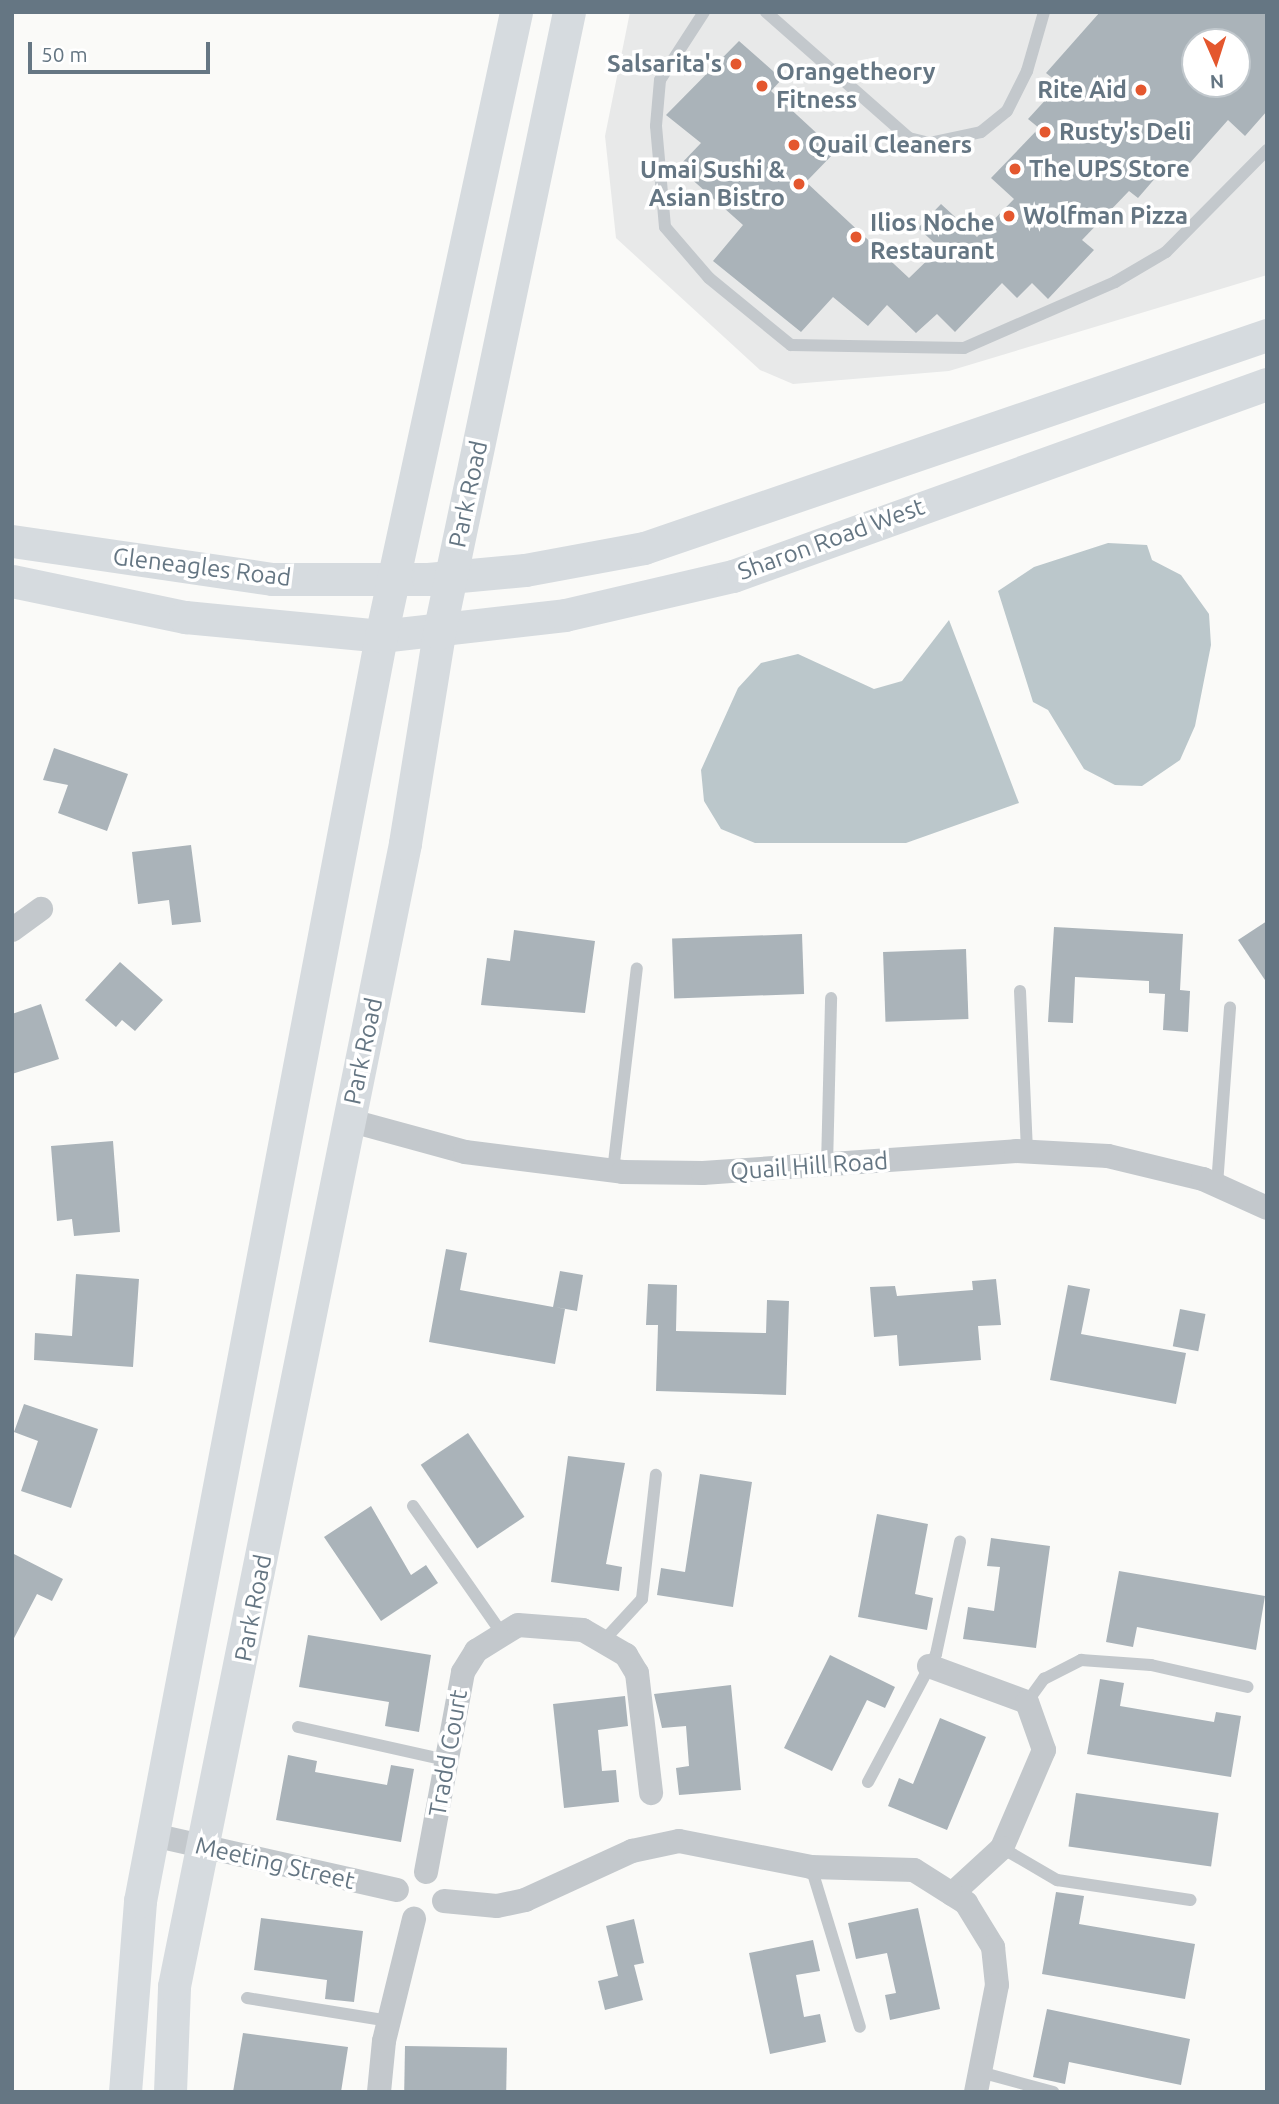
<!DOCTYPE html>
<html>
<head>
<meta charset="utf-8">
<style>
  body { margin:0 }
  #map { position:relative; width:1279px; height:2104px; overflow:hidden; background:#fafaf8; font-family:Ubuntu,sans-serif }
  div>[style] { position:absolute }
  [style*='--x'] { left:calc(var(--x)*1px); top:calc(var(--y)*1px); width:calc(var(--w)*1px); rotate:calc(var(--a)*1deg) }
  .built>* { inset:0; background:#e8e9e9 }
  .water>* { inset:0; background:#bbc7cb }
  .building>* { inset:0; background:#aab3b9; transform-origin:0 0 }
  .lane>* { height:12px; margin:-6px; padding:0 6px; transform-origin:6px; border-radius:6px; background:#c3c8cc }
  .street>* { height:24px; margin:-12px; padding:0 12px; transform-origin:12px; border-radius:12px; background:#c3c8cc }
  .secondary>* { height:33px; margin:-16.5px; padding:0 16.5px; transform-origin:16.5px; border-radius:16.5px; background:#d6dbdf }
  .dots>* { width:19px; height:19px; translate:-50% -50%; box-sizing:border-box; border:4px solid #fff; border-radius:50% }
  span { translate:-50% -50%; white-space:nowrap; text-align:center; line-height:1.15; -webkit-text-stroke:7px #fff; paint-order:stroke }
  .poi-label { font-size:24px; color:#657683; font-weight:700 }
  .right { translate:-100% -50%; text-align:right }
  .left { translate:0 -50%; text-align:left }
  .street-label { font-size:24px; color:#657683 }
  .frame { position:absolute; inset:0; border:14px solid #657683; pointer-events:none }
  .north { position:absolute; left:1181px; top:28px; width:70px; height:70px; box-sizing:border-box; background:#fff; border:2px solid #c1c8cd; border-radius:50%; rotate:177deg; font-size:19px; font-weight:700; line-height:28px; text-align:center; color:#657683 }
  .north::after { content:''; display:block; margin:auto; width:24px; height:32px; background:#e4572e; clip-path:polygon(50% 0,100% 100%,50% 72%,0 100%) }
  .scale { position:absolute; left:28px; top:42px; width:182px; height:32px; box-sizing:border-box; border:4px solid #657683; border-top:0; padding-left:9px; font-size:21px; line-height:24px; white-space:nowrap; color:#657683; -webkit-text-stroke:5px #fff; paint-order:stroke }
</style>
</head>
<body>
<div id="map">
  <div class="built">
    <div style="clip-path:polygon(evenodd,630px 12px,1267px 12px,1267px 275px,949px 371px,793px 384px,760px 370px,616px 238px,605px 136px,630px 12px,1195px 42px,1237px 42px,1237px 84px,1195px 84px,1195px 42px)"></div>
  </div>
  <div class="water">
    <div style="clip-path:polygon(1108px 543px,1147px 545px,1152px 560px,1181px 575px,1209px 614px,1211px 645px,1195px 726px,1180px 760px,1142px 786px,1115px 785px,1084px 769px,1048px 710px,1033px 702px,998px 591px,1034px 567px)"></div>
    <div style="clip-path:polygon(949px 620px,1019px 803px,906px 843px,755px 843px,721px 829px,704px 801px,701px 770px,738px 688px,761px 663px,798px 654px,874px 689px,902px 681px)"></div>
  </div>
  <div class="building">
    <div style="clip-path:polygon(evenodd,1100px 12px,1267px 12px,1267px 111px,1245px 136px,1228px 120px,1182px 172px,1170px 161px,1138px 198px,1129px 191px,1082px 240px,1094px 250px,1048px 299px,1032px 283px,1017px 298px,1002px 283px,955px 332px,937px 314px,916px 333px,887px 305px,868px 326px,833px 297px,801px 332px,713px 261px,743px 225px,678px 167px,701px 143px,666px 115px,739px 41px,782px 79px,771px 91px,836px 151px,806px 182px,909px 278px,940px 248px,918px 228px,941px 204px,977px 237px,1014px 199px,991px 178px,1039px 128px,1028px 119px,1060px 84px,1046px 73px,1100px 12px,1195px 42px,1237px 42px,1237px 84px,1195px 84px,1195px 42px)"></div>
    <div style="clip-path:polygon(54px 748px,128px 774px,107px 831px,58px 813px,68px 785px,43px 780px)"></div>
    <div style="clip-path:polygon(191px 845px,201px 922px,172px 925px,169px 900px,138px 904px,132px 852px)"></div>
    <div style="clip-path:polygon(1267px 921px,1267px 983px,1238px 940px)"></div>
    <div style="clip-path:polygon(1054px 927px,1183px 934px,1180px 990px,1190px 991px,1188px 1032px,1163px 1030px,1165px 994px,1149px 993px,1149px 981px,1075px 977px,1073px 1023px,1048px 1022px)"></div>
    <div style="clip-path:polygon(514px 930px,595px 941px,585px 1013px,481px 1005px,487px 958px,510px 961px)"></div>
    <div style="left:802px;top:934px;width:60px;height:130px;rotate:88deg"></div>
    <div style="left:966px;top:949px;width:70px;height:83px;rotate:88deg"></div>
    <div style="clip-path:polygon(120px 962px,163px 1000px,135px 1031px,122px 1020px,116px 1027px,85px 1000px)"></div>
    <div style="clip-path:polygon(41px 1004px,59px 1059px,12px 1074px,12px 1014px)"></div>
    <div style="clip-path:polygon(113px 1141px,120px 1232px,74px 1236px,72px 1219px,57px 1221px,51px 1146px)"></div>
    <div style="clip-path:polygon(446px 1249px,467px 1253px,460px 1290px,553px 1307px,560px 1271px,583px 1275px,577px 1311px,555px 1307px,565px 1309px,555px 1364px,429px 1342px)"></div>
    <div style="clip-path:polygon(76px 1274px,139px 1279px,133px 1367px,34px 1360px,35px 1333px,72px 1336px)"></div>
    <div style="clip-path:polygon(996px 1279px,1001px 1325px,978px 1326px,981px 1360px,899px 1366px,897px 1335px,874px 1337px,870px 1287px,895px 1286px,897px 1296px,973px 1290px,972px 1281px)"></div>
    <div style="clip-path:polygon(648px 1284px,677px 1285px,676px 1331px,766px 1333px,767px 1300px,789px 1301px,786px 1395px,656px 1391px,658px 1325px,646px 1325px)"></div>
    <div style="clip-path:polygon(1068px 1285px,1090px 1289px,1081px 1334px,1186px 1353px,1176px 1404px,1050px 1380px)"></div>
    <div style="left:1180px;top:1309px;width:26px;height:38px;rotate:11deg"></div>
    <div style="clip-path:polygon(24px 1404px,98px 1429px,71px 1508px,21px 1491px,38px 1441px,14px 1432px)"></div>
    <div style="left:468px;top:1433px;width:101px;height:57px;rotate:56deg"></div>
    <div style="clip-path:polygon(568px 1456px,625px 1463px,606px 1564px,622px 1567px,619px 1591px,551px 1582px)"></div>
    <div style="clip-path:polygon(700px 1474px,752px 1482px,733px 1607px,657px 1595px,661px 1568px,685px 1572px)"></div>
    <div style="clip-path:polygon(371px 1506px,411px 1575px,426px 1565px,438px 1583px,381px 1621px,324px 1537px)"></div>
    <div style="clip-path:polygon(877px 1514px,928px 1524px,915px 1594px,933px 1598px,927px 1630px,858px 1617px)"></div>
    <div style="clip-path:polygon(991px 1538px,1050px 1546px,1036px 1648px,963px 1639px,968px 1607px,994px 1611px,1000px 1567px,987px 1566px)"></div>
    <div style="clip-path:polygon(12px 1553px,63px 1579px,52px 1601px,37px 1594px,12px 1642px)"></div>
    <div style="clip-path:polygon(1119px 1571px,1265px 1596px,1256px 1650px,1137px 1627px,1133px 1647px,1106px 1642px)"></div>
    <div style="clip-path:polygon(308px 1635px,431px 1655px,419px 1732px,385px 1726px,389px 1702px,299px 1687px)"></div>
    <div style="clip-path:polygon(830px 1655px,895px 1687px,885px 1708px,867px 1700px,832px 1771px,784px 1748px)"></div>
    <div style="clip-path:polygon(1100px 1679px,1124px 1683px,1120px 1706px,1214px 1722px,1216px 1712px,1241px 1716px,1231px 1777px,1087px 1754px)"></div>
    <div style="clip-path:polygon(731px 1685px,741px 1790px,679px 1795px,676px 1768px,689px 1766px,686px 1726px,662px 1728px,654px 1694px)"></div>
    <div style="clip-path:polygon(625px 1696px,628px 1726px,598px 1730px,602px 1771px,616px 1770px,619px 1802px,564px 1808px,553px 1704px)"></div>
    <div style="clip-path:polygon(940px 1718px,986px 1737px,947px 1830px,888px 1806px,899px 1778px,913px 1784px)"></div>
    <div style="clip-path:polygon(288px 1755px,317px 1761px,315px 1772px,387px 1785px,391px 1765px,414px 1769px,401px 1842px,276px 1820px)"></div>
    <div style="left:1076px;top:1793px;width:144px;height:54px;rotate:8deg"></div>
    <div style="clip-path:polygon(1056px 1892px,1084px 1896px,1079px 1924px,1195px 1944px,1185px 1999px,1042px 1974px)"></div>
    <div style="clip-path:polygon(918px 1908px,940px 2009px,890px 2020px,885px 1995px,896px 1993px,887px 1953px,856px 1959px,848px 1923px)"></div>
    <div style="clip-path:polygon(261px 1918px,363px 1931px,354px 2002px,325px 1999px,327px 1980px,254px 1970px)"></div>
    <div style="clip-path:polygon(634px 1919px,644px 1963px,634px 1965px,643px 2000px,605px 2010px,598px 1981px,618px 1976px,606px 1926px)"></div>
    <div style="clip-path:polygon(813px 1940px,820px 1971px,796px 1975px,804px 2017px,820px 2014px,826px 2042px,770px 2054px,749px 1953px)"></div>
    <div style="clip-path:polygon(1047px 2009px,1190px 2039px,1181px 2085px,1069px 2062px,1065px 2084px,1033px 2077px)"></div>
    <div style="clip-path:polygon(243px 2033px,348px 2047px,341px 2092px,233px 2092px)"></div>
    <div style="left:405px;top:2046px;width:102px;height:46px;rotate:1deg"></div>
  </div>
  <div class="lane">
    <div style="--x:704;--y:12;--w:81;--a:122.9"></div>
    <div style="--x:660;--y:80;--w:46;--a:95"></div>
    <div style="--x:656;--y:126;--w:101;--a:84.9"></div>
    <div style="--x:665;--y:227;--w:67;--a:49.2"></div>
    <div style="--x:709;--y:278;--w:106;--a:39.3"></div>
    <div style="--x:791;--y:345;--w:173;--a:1"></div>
    <div style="--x:964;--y:348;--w:165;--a:-23.6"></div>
    <div style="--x:1115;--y:282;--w:59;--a:-30.5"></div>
    <div style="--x:1166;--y:252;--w:144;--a:-45.3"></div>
    <div style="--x:766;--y:12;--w:191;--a:41.4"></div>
    <div style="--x:909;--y:138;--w:21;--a:14"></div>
    <div style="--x:929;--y:143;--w:53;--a:-11.9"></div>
    <div style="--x:981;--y:132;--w:33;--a:-39"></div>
    <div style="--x:1007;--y:111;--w:45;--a:-63.4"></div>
    <div style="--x:1027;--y:71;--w:61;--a:-73.9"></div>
    <div style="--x:1020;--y:991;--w:160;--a:87.5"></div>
    <div style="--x:827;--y:1166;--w:168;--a:-88.6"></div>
    <div style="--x:613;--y:1171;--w:204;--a:-83.3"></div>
    <div style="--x:1217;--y:1185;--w:178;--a:-85.8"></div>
    <div style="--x:413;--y:1506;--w:154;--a:55.1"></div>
    <div style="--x:606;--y:1638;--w:53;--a:-47.3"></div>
    <div style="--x:642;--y:1599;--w:125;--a:-83.6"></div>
    <div style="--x:1027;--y:1702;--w:29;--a:-54"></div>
    <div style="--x:1044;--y:1679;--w:42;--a:-27.2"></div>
    <div style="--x:1081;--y:1660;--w:70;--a:4.1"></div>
    <div style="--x:1151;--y:1665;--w:99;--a:12.8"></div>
    <div style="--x:298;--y:1727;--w:152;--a:12.6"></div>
    <div style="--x:868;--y:1782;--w:145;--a:-62"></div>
    <div style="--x:936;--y:1654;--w:115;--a:-77.9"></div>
    <div style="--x:1002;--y:1848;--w:64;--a:30.2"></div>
    <div style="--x:1057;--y:1880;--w:135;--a:8.5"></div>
    <div style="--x:811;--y:1867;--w:167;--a:73"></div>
    <div style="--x:247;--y:1998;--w:144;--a:9.2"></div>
    <div style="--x:980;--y:2072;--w:76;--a:15.3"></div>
  </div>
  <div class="street">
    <div style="--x:12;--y:930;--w:36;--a:-36"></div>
    <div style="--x:348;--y:1120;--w:121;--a:15.3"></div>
    <div style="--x:465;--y:1152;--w:159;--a:7.2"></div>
    <div style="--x:623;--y:1172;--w:80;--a:0.7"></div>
    <div style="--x:703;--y:1173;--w:314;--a:-4"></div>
    <div style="--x:1016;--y:1151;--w:92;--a:3.1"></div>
    <div style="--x:1108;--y:1156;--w:98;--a:13.6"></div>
    <div style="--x:1203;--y:1179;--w:70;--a:24.4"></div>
    <div style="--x:929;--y:1666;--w:104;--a:20.2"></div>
    <div style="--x:1027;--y:1702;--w:51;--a:70.5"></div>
    <div style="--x:1044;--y:1750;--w:107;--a:113.2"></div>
    <div style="--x:1002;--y:1848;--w:68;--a:137.4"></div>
    <div style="--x:153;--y:1835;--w:250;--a:12.7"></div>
    <div style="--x:426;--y:1872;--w:203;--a:-79.5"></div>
    <div style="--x:463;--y:1672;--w:25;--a:-58"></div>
    <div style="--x:476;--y:1651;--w:49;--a:-31.8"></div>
    <div style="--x:518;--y:1625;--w:65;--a:4.4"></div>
    <div style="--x:583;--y:1630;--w:50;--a:30.2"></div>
    <div style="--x:626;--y:1655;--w:21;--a:59"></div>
    <div style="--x:637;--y:1673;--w:121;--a:83.3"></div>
    <div style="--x:444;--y:1901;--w:53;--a:5.4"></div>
    <div style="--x:497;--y:1906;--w:29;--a:-12"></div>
    <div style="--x:525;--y:1900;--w:118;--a:-24.6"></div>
    <div style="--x:632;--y:1851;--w:48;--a:-12"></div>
    <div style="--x:679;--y:1841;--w:135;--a:11.1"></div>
    <div style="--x:811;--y:1867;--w:103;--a:1.7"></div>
    <div style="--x:914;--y:1870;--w:62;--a:32.4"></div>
    <div style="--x:966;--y:1903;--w:52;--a:58.5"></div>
    <div style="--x:993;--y:1947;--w:38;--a:84"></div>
    <div style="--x:997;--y:1985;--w:109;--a:101.1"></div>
    <div style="--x:379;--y:2092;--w:51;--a:-84.4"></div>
    <div style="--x:384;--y:2041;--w:126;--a:-76.2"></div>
  </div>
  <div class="secondary">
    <div style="--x:12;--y:541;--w:263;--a:8.3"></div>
    <div style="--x:272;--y:579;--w:156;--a:0"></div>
    <div style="--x:428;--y:579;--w:97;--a:-5.3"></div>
    <div style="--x:525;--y:570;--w:121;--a:-10.5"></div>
    <div style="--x:644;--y:548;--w:658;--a:-18.88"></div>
    <div style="--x:12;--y:581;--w:177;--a:11.8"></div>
    <div style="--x:185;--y:617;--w:197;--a:5.5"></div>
    <div style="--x:381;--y:636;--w:185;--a:-6.5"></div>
    <div style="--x:565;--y:615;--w:172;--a:-13.1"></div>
    <div style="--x:733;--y:576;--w:567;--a:-19.78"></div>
    <div style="--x:125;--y:2092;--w:192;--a:-85.5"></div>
    <div style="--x:140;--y:1901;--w:1288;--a:-79.21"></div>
    <div style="--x:381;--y:636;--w:638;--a:-77.79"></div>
    <div style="--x:170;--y:2092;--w:106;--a:-87.8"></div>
    <div style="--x:174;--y:1986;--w:1166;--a:-78.57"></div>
    <div style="--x:405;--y:843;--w:213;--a:-80.8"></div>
    <div style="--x:439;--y:633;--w:634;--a:-78.18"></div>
  </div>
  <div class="dots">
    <div style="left:736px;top:64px;background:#e4572e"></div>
    <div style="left:762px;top:86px;background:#e4572e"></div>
    <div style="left:1141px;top:90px;background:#e4572e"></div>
    <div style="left:1045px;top:132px;background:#e4572e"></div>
    <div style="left:794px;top:145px;background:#e4572e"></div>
    <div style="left:1015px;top:169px;background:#e4572e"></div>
    <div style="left:799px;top:184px;background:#e4572e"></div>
    <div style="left:1009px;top:216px;background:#e4572e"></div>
    <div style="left:856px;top:237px;background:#e4572e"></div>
  </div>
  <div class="poi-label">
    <span class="right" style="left:722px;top:64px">Salsarita's</span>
    <span class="left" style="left:776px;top:86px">Orangetheory<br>Fitness</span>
    <span class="right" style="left:1127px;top:90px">Rite Aid</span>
    <span class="left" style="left:1059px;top:132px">Rusty's Deli</span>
    <span class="left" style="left:808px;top:145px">Quail Cleaners</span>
    <span class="left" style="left:1029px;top:169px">The UPS Store</span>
    <span class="right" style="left:785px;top:184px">Umai Sushi &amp;<br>Asian Bistro</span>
    <span class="left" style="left:1023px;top:216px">Wolfman Pizza</span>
    <span class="left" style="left:870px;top:237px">Ilios Noche<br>Restaurant</span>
  </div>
  <div class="street-label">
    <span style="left:468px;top:494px;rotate:-78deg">Park Road</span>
    <span style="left:831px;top:539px;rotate:-20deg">Sharon Road West</span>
    <span style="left:202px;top:567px;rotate:7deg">Gleneagles Road</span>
    <span style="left:363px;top:1051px;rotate:-78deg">Park Road</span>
    <span style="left:809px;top:1166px;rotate:-4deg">Quail Hill Road</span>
    <span style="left:253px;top:1608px;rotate:-79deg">Park Road</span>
    <span style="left:448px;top:1753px;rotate:-80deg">Tradd Court</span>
    <span style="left:275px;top:1863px;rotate:13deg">Meeting Street</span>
  </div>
  <div class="frame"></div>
  <div class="north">N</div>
  <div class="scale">50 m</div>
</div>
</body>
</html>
